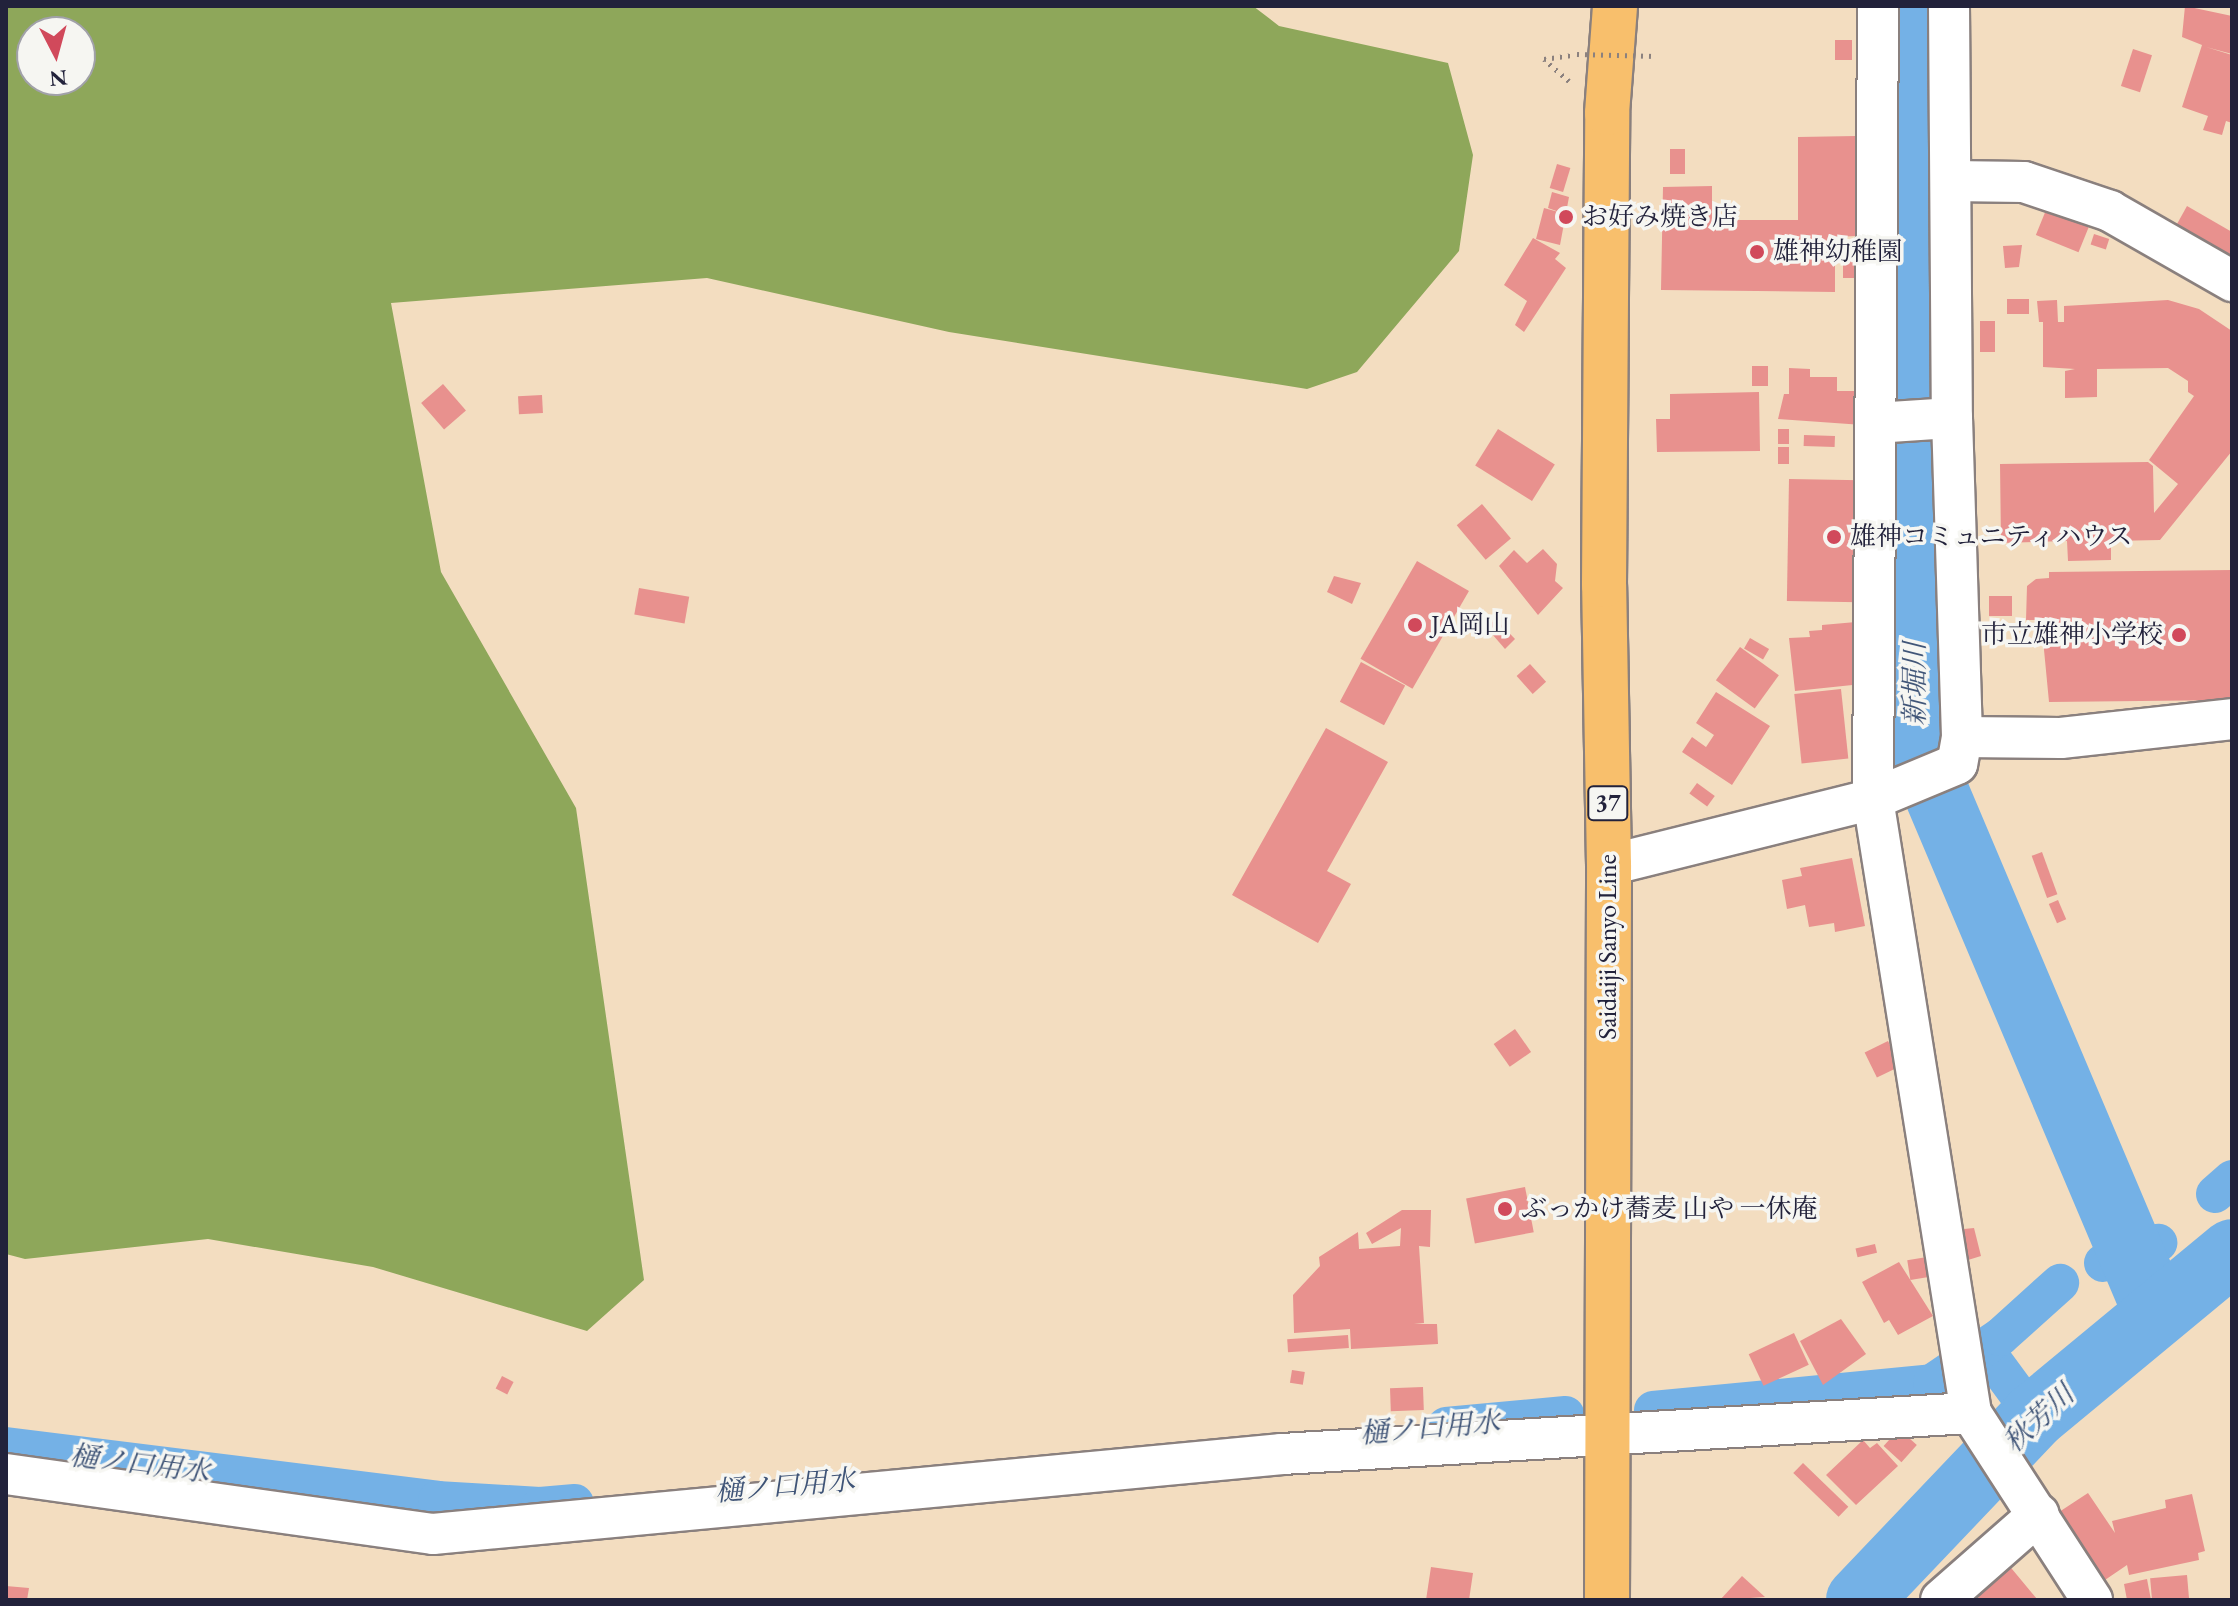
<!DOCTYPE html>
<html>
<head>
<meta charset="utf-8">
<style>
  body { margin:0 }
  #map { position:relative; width:2238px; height:1606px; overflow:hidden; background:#f3ddc0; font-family:"EB Garamond","Noto Serif JP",serif }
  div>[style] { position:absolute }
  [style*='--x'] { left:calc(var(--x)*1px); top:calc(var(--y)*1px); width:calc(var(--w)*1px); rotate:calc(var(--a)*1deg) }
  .forest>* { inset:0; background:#8ea75a }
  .canal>* { height:38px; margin:-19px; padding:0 19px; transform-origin:19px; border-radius:19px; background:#74b1e6 }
  .river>* { height:66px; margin:-33px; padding:0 33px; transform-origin:33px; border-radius:33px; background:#74b1e6 }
  .building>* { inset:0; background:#e8918e; transform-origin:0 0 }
  .path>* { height:5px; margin-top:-2.5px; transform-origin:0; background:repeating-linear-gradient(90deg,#8a807e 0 2px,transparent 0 8px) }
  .roads { filter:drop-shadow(2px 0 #8a807e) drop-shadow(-2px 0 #8a807e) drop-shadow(0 2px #8a807e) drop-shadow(0 -2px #8a807e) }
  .street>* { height:40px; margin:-20px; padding:0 20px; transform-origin:20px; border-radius:20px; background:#fff }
  .primary>* { height:44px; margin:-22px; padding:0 22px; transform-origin:22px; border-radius:22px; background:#f8bf6c }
  .path-bridge>* { height:5px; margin-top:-2.5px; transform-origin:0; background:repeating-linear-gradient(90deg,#8a807e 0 2px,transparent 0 8px) }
  .dots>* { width:22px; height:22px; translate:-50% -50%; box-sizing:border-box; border:4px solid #f6f6f2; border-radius:50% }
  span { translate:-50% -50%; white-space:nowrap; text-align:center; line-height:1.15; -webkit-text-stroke:7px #f6f6f2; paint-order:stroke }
  .shield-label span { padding:2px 6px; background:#f6f6f2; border:2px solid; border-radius:6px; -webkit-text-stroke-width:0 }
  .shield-label { font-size:24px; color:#22223b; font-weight:700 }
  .poi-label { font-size:26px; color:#22223b }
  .left { translate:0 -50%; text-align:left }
  .right { translate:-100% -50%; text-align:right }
  .street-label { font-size:26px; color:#22223b }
  .water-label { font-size:28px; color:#3f5477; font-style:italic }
  .frame { position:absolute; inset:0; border:8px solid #22223b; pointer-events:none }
  .north { position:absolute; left:16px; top:16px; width:80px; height:80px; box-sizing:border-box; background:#f6f6f2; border:2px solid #a1a1a9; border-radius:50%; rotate:174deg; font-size:22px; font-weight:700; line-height:32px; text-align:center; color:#22223b }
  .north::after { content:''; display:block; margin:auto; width:28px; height:36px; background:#d1495b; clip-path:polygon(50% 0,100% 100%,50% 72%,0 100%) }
</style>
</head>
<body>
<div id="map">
  <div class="forest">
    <div style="clip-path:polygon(evenodd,6px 6px,1253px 6px,1279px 26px,1448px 63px,1473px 155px,1459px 251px,1357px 372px,1307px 389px,949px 332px,707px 278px,391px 303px,441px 572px,576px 808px,644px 1280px,587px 1331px,373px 1267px,208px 1239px,25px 1259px,6px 1254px,6px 6px,32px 32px,80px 32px,80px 80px,32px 80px,32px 32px)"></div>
  </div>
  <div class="canal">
    <div style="--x:2215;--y:1194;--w:23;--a:-41"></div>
    <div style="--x:2103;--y:1263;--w:59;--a:-20"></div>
    <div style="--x:1984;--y:1348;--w:84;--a:53.7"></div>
    <div style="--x:1653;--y:1410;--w:280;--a:-5.5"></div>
    <div style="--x:1932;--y:1383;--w:82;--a:-34.1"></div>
    <div style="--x:2000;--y:1337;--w:81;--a:-42"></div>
    <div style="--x:1446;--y:1426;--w:120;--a:-5.3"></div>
    <div style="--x:6;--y:1446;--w:434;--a:7.1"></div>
    <div style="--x:437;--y:1500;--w:103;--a:3.3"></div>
    <div style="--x:540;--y:1506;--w:35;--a:-5"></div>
  </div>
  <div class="river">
    <div style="--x:1911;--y:6;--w:734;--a:89.77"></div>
    <div style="--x:1914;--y:740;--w:621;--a:67.07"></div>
    <div style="--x:1859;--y:1600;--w:254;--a:-46.4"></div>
    <div style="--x:2034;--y:1416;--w:257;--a:-39.6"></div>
  </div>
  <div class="building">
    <div style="clip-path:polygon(2185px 6px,2232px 16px,2232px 54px,2206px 47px,2232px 55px,2232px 123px,2226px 121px,2222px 135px,2203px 130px,2208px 116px,2182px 107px,2202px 45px,2182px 37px)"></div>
    <div style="left:1835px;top:40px;width:17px;height:20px"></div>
    <div style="left:2133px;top:49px;width:20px;height:39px;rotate:18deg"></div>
    <div style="clip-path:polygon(1856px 136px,1856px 236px,1835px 237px,1835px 292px,1661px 290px,1663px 187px,1712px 186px,1712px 220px,1798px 220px,1798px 137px)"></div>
    <div style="left:1670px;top:149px;width:15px;height:25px"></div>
    <div style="left:1557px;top:164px;width:14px;height:25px;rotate:17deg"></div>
    <div style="clip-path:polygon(1552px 192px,1569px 197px,1560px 245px,1536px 239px,1544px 208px,1562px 213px,1548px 208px)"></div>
    <div style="clip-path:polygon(2187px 206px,2232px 232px,2232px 267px,2172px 233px)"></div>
    <div style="left:2046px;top:210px;width:46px;height:27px;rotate:22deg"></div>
    <div style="left:2094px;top:234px;width:16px;height:11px;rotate:18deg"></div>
    <div style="clip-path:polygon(1533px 238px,1560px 253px,1555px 259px,1566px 268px,1524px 332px,1515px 325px,1527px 301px,1504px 285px)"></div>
    <div style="clip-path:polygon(2022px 245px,2019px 267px,2005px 268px,2003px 246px)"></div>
    <div style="left:1843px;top:258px;width:12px;height:20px"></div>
    <div style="left:2007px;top:299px;width:22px;height:15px"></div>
    <div style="clip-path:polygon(2057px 300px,2058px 322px,2064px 322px,2064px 306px,2168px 300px,2199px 309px,2232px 331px,2232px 451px,2160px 540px,2111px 541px,2111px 560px,2068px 561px,2067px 541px,2001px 543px,2000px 464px,2148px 462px,2153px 466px,2154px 513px,2178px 484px,2149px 460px,2194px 396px,2188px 392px,2188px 381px,2168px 368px,2097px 369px,2097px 397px,2065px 398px,2065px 371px,2075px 369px,2043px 367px,2043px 322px,2039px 322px,2037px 301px)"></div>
    <div style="left:1980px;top:321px;width:15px;height:31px"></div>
    <div style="left:1752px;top:366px;width:16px;height:20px"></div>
    <div style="clip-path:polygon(1789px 368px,1810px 369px,1810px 377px,1837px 377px,1837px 391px,1864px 391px,1863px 425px,1778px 419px,1784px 394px,1789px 394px)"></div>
    <div style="left:443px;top:384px;width:35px;height:29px;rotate:49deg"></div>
    <div style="clip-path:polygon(1759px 392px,1760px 451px,1657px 452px,1656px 419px,1670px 419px,1670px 394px)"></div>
    <div style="left:542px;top:395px;width:18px;height:24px;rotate:87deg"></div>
    <div style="left:1498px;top:429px;width:67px;height:43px;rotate:32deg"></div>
    <div style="left:1778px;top:429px;width:11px;height:15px"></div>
    <div style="left:1804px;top:435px;width:31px;height:11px;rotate:2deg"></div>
    <div style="left:1778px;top:447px;width:11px;height:17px"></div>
    <div style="left:1789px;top:479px;width:72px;height:122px;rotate:1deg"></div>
    <div style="left:1482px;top:504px;width:45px;height:33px;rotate:50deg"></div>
    <div style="clip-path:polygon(1543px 549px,1557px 564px,1555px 581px,1563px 588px,1538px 615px,1499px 566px,1514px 550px,1527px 563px)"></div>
    <div style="left:1417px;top:561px;width:60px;height:113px;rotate:30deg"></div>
    <div style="clip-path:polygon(2232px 570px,2232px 700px,2049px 702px,2042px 629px,2049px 629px,2049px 620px,2026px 620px,2027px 586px,2036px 579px,2049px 578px,2049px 572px)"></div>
    <div style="clip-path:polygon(1334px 576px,1361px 583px,1352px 604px,1327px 592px)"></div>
    <div style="left:639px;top:588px;width:51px;height:27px;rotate:10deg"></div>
    <div style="left:1989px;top:596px;width:23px;height:20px"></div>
    <div style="clip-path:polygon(1496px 619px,1515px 639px,1505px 649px,1486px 627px)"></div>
    <div style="clip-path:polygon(1856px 622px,1862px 684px,1795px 691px,1789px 638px,1810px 637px,1809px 631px,1822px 630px,1822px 625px)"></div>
    <div style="left:1750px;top:638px;width:22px;height:12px;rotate:30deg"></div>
    <div style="left:1740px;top:647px;width:48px;height:41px;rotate:36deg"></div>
    <div style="left:1361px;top:662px;width:50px;height:45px;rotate:28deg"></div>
    <div style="left:1530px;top:664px;width:24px;height:18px;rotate:48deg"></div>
    <div style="left:1841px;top:689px;width:70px;height:47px;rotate:84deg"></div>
    <div style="clip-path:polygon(1716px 692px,1770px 726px,1732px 785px,1682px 752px,1692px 737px,1706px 747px,1714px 735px,1696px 723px)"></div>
    <div style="clip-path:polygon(1326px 728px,1388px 762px,1327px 871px,1351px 884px,1318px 943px,1232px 895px)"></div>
    <div style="left:1697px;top:783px;width:22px;height:13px;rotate:36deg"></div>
    <div style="left:2042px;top:852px;width:45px;height:11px;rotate:70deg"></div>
    <div style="clip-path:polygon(1852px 858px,1865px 926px,1835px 932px,1834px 923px,1809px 927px,1805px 905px,1787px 909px,1782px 880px,1802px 876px,1800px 868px)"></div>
    <div style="left:2058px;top:900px;width:21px;height:10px;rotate:67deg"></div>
    <div style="left:1515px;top:1029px;width:28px;height:26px;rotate:55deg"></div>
    <div style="left:1888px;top:1041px;width:28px;height:26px;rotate:64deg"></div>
    <div style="left:1525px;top:1187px;width:46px;height:60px;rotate:79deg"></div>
    <div style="clip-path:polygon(1402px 1210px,1431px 1210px,1430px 1247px,1419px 1246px,1424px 1323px,1414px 1324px,1437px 1324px,1438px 1344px,1351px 1349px,1350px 1329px,1294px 1333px,1293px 1295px,1320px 1266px,1319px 1257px,1358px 1232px,1359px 1249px,1400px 1246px,1401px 1228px,1372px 1244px,1366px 1233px)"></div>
    <div style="clip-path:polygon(1974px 1228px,1981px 1256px,1968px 1260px,1964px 1229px)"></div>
    <div style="left:1875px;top:1244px;width:9px;height:20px;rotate:77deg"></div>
    <div style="left:1927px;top:1257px;width:20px;height:20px;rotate:81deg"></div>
    <div style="clip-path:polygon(1899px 1262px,1933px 1316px,1898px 1335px,1889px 1320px,1884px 1323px,1862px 1282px)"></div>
    <div style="clip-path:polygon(1841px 1319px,1866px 1354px,1823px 1385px,1800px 1341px)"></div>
    <div style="left:1794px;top:1333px;width:35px;height:50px;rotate:65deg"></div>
    <div style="left:1348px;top:1335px;width:13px;height:61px;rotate:86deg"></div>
    <div style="left:1292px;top:1370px;width:13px;height:13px;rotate:9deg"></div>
    <div style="left:502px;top:1376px;width:13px;height:14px;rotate:27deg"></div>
    <div style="left:1423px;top:1387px;width:23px;height:33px;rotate:88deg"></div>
    <div style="left:1899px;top:1429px;width:24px;height:23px;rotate:42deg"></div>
    <div style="clip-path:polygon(1863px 1440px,1870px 1448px,1877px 1443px,1898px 1466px,1856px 1505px,1826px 1475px)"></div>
    <div style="left:1803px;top:1463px;width:63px;height:14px;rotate:44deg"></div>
    <div style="clip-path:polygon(2088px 1493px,2115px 1533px,2112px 1521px,2166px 1508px,2165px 1500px,2192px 1494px,2205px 1551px,2198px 1553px,2199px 1560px,2129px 1575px,2127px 1565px,2102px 1582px,2056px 1514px)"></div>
    <div style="clip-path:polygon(2007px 1563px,2037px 1599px,1974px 1600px,1979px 1597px,1975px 1590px)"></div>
    <div style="clip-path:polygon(1431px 1567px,1473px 1573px,1469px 1600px,1426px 1600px)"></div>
    <div style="left:2187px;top:1575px;width:23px;height:37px;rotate:85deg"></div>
    <div style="clip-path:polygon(1742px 1576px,1765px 1597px,1720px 1600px)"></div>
    <div style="clip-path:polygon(2147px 1579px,2151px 1600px,2127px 1600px,2124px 1584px)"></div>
    <div style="clip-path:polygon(6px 1586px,29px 1588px,27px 1600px,6px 1600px)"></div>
  </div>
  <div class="path">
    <div style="--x:1569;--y:81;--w:33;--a:-139"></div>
    <div style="--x:1544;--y:59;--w:28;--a:-8"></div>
  </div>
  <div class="roads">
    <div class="street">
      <div style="--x:1949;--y:6;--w:412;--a:89.6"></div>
      <div style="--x:1952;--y:418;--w:319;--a:88.2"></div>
      <div style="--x:1962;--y:737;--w:27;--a:100"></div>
      <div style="--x:1957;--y:764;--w:91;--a:157.4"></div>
      <div style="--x:1873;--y:799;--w:622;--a:80.93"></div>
      <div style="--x:1971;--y:1413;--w:223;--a:57.1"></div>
      <div style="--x:1952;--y:181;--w:72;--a:0.8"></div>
      <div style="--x:2024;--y:182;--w:91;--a:18.6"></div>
      <div style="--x:2110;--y:211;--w:141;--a:29.8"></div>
      <div style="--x:1876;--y:423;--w:76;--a:-3.8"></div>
      <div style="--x:1962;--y:737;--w:99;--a:0.6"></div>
      <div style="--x:2061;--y:738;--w:172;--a:-6.3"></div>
      <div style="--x:1609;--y:865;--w:272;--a:-14"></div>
      <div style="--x:1873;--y:799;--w:793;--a:-89.64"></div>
      <div style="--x:6;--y:1474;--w:431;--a:8"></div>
      <div style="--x:433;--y:1534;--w:853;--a:-5.38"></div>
      <div style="--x:1282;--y:1454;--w:690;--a:-3.41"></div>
      <div style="--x:1941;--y:1600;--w:130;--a:-41.3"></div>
    </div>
    <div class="primary">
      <div style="--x:1607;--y:1600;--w:735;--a:-89.84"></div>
      <div style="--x:1609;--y:865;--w:280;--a:-91"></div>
      <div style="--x:1604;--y:585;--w:472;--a:-89.6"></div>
      <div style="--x:1607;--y:113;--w:107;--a:-85.7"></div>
    </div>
  </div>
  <div class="path-bridge">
    <div style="--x:1577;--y:54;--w:79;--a:1.5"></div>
  </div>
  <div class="dots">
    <div style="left:1566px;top:217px;background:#d1495b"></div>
    <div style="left:1757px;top:252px;background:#d1495b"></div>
    <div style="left:1834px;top:537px;background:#d1495b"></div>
    <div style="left:1415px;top:625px;background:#d1495b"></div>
    <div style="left:2179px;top:635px;background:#d1495b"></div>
    <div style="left:1505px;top:1209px;background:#d1495b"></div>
  </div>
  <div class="shield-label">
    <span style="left:1608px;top:803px">37</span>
  </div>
  <div class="poi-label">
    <span class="left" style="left:1582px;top:217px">お好み焼き店</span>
    <span class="left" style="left:1773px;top:252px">雄神幼稚園</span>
    <span class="left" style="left:1850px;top:537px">雄神コミュニティハウス</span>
    <span class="left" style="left:1431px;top:625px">JA岡山</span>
    <span class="right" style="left:2163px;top:635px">市立雄神小学校</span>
    <span class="left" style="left:1521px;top:1209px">ぶっかけ蕎麦 山や 一休庵</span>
  </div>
  <div class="street-label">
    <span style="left:1608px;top:947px;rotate:-90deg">Saidaiji Sanyo Line</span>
  </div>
  <div class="water-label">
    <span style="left:1914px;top:684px;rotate:-90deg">新堀川</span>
    <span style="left:2038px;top:1418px;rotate:-43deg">秋芳川</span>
    <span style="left:1430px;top:1427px;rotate:-5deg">樋ノ口用水</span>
    <span style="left:140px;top:1463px;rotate:7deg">樋ノ口用水</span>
    <span style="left:785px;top:1485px;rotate:-5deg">樋ノ口用水</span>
  </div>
  <div class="frame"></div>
  <div class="north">N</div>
</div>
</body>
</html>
